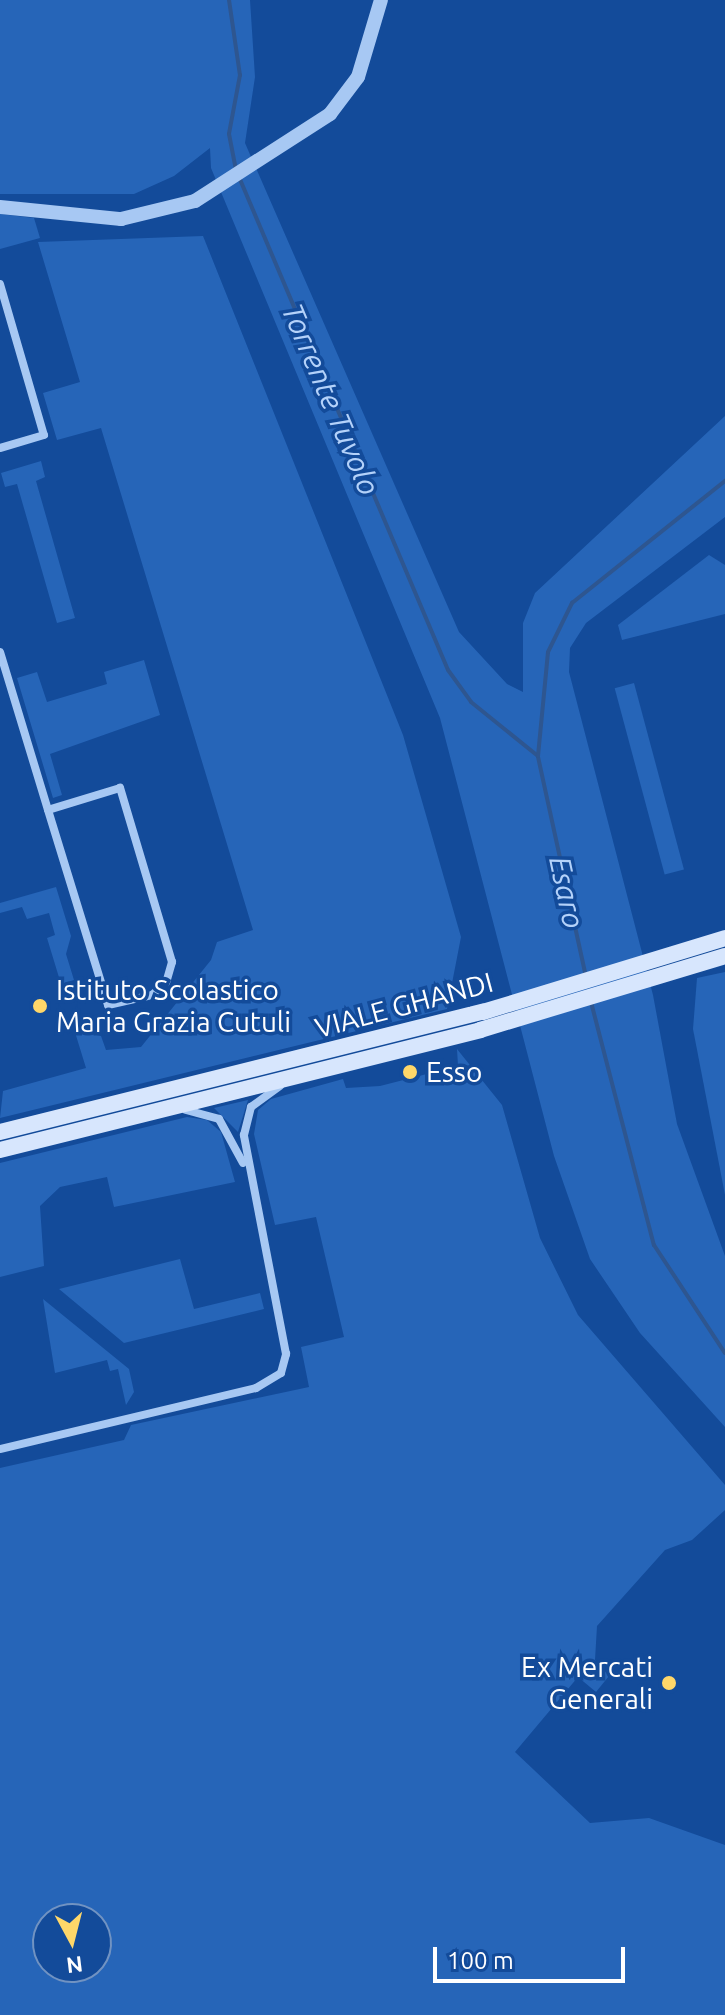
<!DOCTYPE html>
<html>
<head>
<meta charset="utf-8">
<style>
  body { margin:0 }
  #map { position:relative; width:725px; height:2015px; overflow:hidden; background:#134b9a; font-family:Ubuntu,sans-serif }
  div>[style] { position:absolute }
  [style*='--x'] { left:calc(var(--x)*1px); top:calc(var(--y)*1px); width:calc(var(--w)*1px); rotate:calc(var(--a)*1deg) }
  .green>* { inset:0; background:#2665b8; transform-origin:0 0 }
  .stream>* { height:4px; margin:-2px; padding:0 2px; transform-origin:2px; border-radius:2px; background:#2e5690 }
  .minor>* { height:8px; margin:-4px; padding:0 4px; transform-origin:4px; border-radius:4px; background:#a7c8f3 }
  .tertiary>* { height:14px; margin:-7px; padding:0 7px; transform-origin:7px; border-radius:7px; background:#a7c8f3 }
  .secondary>* { height:16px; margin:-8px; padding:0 8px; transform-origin:8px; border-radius:8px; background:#d7e6fd }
  .dots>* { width:22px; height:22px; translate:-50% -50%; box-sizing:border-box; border:4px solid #134b9a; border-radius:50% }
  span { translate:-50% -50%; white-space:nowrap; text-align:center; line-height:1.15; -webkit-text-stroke:7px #134b9a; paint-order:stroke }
  .poi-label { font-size:28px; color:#fff }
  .left { translate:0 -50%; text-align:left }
  .right { translate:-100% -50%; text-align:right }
  .street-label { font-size:28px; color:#fff }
  .water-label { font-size:30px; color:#b4d2fa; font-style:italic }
  .north { position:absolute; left:32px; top:1903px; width:80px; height:80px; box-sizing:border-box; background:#134b9a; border:2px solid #7193c2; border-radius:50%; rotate:173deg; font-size:22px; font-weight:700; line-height:32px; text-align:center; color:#fff }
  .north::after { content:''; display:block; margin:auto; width:28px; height:36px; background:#ffd769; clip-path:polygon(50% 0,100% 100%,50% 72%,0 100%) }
  .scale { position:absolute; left:433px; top:1947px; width:192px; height:36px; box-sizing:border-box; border:4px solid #fff; border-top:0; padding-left:10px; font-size:24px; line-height:28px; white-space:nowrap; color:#fff; -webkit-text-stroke:6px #134b9a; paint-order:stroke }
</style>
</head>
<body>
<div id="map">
  <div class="green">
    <div style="clip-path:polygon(0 0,250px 0,255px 77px,245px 143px,459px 632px,507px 684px,523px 692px,523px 623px,535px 593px,725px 416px,725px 517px,586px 623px,570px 648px,569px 672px,653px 995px,677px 1124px,725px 1256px,725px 1427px,640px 1333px,590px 1259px,554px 1156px,440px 718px,211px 168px,210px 148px,174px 176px,134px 194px,0 194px)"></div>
    <div style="clip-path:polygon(0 214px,34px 218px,40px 238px,0 249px)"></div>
    <div style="clip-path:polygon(203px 236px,403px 735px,461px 937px,447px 1009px,0 1118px,3px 1091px,86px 1068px,74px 1029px,101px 1036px,106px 1050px,141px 1047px,211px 960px,217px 942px,253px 930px,101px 428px,57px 440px,43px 393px,80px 382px,38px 242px)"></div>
    <div style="clip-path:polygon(41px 461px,45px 477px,36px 481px,75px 618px,57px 623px,17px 484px,5px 487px,1px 473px)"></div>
    <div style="clip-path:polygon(709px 555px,725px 565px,725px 614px,622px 640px,618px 625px)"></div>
    <div style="clip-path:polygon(144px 660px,160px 715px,50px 754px,62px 795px,53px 798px,17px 678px,37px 672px,47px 702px,107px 684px,104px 672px)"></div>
    <div style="left:634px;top:683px;width:193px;height:20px;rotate:75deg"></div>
    <div style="clip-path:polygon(56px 887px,71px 936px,66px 954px,74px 980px,61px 984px,47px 938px,55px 935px,49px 913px,27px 919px,22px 907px,0 913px,0 903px)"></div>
    <div style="clip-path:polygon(725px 972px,725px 1195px,693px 1029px,697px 978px)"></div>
    <div style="clip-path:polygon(evenodd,457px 1049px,502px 1105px,540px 1238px,578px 1315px,725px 1485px,725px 1510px,692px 1540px,665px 1550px,597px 1626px,595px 1660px,609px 1676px,596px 1692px,578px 1677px,515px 1752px,590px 1823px,649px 1818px,725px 1845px,725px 2015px,0 2015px,0 1468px,124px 1440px,131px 1425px,309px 1387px,301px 1347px,344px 1337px,316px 1217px,275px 1225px,254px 1134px,258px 1110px,271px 1099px,343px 1079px,346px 1088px,380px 1086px,458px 1066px,457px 1049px,48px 1919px,96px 1919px,96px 1967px,48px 1967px,48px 1919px)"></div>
    <div style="clip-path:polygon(248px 1100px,238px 1132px,214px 1108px)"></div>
    <div style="clip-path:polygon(187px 1117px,207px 1120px,221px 1132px,235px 1182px,114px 1207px,107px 1177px,60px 1187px,40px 1206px,44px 1266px,0 1277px,0 1163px)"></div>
    <div style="clip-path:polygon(180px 1259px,194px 1309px,260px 1293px,264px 1309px,124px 1343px,59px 1289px)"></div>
    <div style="clip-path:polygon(43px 1299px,129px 1369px,134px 1392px,126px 1405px,118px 1369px,110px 1371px,107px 1360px,55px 1373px)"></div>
  </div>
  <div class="stream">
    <div style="--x:229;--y:0;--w:76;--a:81.7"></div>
    <div style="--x:240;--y:75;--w:60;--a:100.6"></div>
    <div style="--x:229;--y:134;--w:36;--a:79"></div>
    <div style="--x:239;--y:177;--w:535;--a:67.03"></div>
    <div style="--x:448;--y:670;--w:39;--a:54"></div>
    <div style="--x:471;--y:702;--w:86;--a:38.9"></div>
    <div style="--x:586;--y:977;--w:226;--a:-102.3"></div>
    <div style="--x:538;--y:756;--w:104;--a:-84.5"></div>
    <div style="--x:548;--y:652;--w:55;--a:-63.9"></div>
    <div style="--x:572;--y:603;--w:196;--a:-38.6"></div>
    <div style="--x:591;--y:1002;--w:251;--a:75.5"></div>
    <div style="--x:654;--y:1245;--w:129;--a:56.7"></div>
  </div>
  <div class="minor">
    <div style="--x:0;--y:284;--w:157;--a:73.8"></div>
    <div style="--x:44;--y:435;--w:46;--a:163.5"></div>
    <div style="--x:0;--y:652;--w:165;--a:73.1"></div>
    <div style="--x:48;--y:810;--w:204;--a:72.9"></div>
    <div style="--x:108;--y:1005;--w:45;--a:-12.8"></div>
    <div style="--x:152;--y:995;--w:18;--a:-41"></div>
    <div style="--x:166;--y:983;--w:22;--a:-74"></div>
    <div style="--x:172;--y:962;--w:182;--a:-106.6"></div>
    <div style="--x:120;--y:788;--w:75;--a:163"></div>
    <div style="--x:186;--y:1110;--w:34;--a:15"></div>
    <div style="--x:219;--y:1119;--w:50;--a:61.4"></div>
    <div style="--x:0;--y:1449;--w:263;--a:-13.4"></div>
    <div style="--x:256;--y:1388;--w:29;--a:-31"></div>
    <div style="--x:281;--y:1373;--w:20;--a:-75"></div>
    <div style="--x:286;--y:1354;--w:223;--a:-100.9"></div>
    <div style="--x:244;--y:1135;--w:29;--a:-76"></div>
    <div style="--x:251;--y:1107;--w:36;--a:-36"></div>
  </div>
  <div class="tertiary">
    <div style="--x:0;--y:207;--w:122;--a:5.7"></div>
    <div style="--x:121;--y:219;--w:76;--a:-13.7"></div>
    <div style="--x:195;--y:201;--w:161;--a:-32.8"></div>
    <div style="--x:330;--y:114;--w:46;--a:-52.9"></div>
    <div style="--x:358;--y:77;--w:80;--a:-73.4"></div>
  </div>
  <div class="secondary">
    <div style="--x:0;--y:1132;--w:498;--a:-14"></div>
    <div style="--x:483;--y:1012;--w:253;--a:-17"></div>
    <div style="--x:0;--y:1150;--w:495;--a:-14"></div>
    <div style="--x:480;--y:1030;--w:256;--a:-16.8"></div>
  </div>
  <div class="dots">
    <div style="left:40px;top:1006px;background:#ffd769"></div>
    <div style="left:410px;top:1072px;background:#ffd769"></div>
    <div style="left:669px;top:1683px;background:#ffd769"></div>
  </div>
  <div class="poi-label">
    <span class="left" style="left:56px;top:1006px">Istituto Scolastico<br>Maria Grazia Cutuli</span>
    <span class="left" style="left:426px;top:1072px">Esso</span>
    <span class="right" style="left:653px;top:1683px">Ex Mercati<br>Generali</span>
  </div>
  <div class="street-label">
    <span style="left:404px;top:1005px;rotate:-15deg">VIALE GHANDI</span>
  </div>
  <div class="water-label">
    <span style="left:331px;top:399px;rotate:67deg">Torrente Tuvolo</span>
    <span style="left:567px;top:892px;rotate:78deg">Esaro</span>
  </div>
  <div class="north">N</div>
  <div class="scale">100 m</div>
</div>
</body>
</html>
